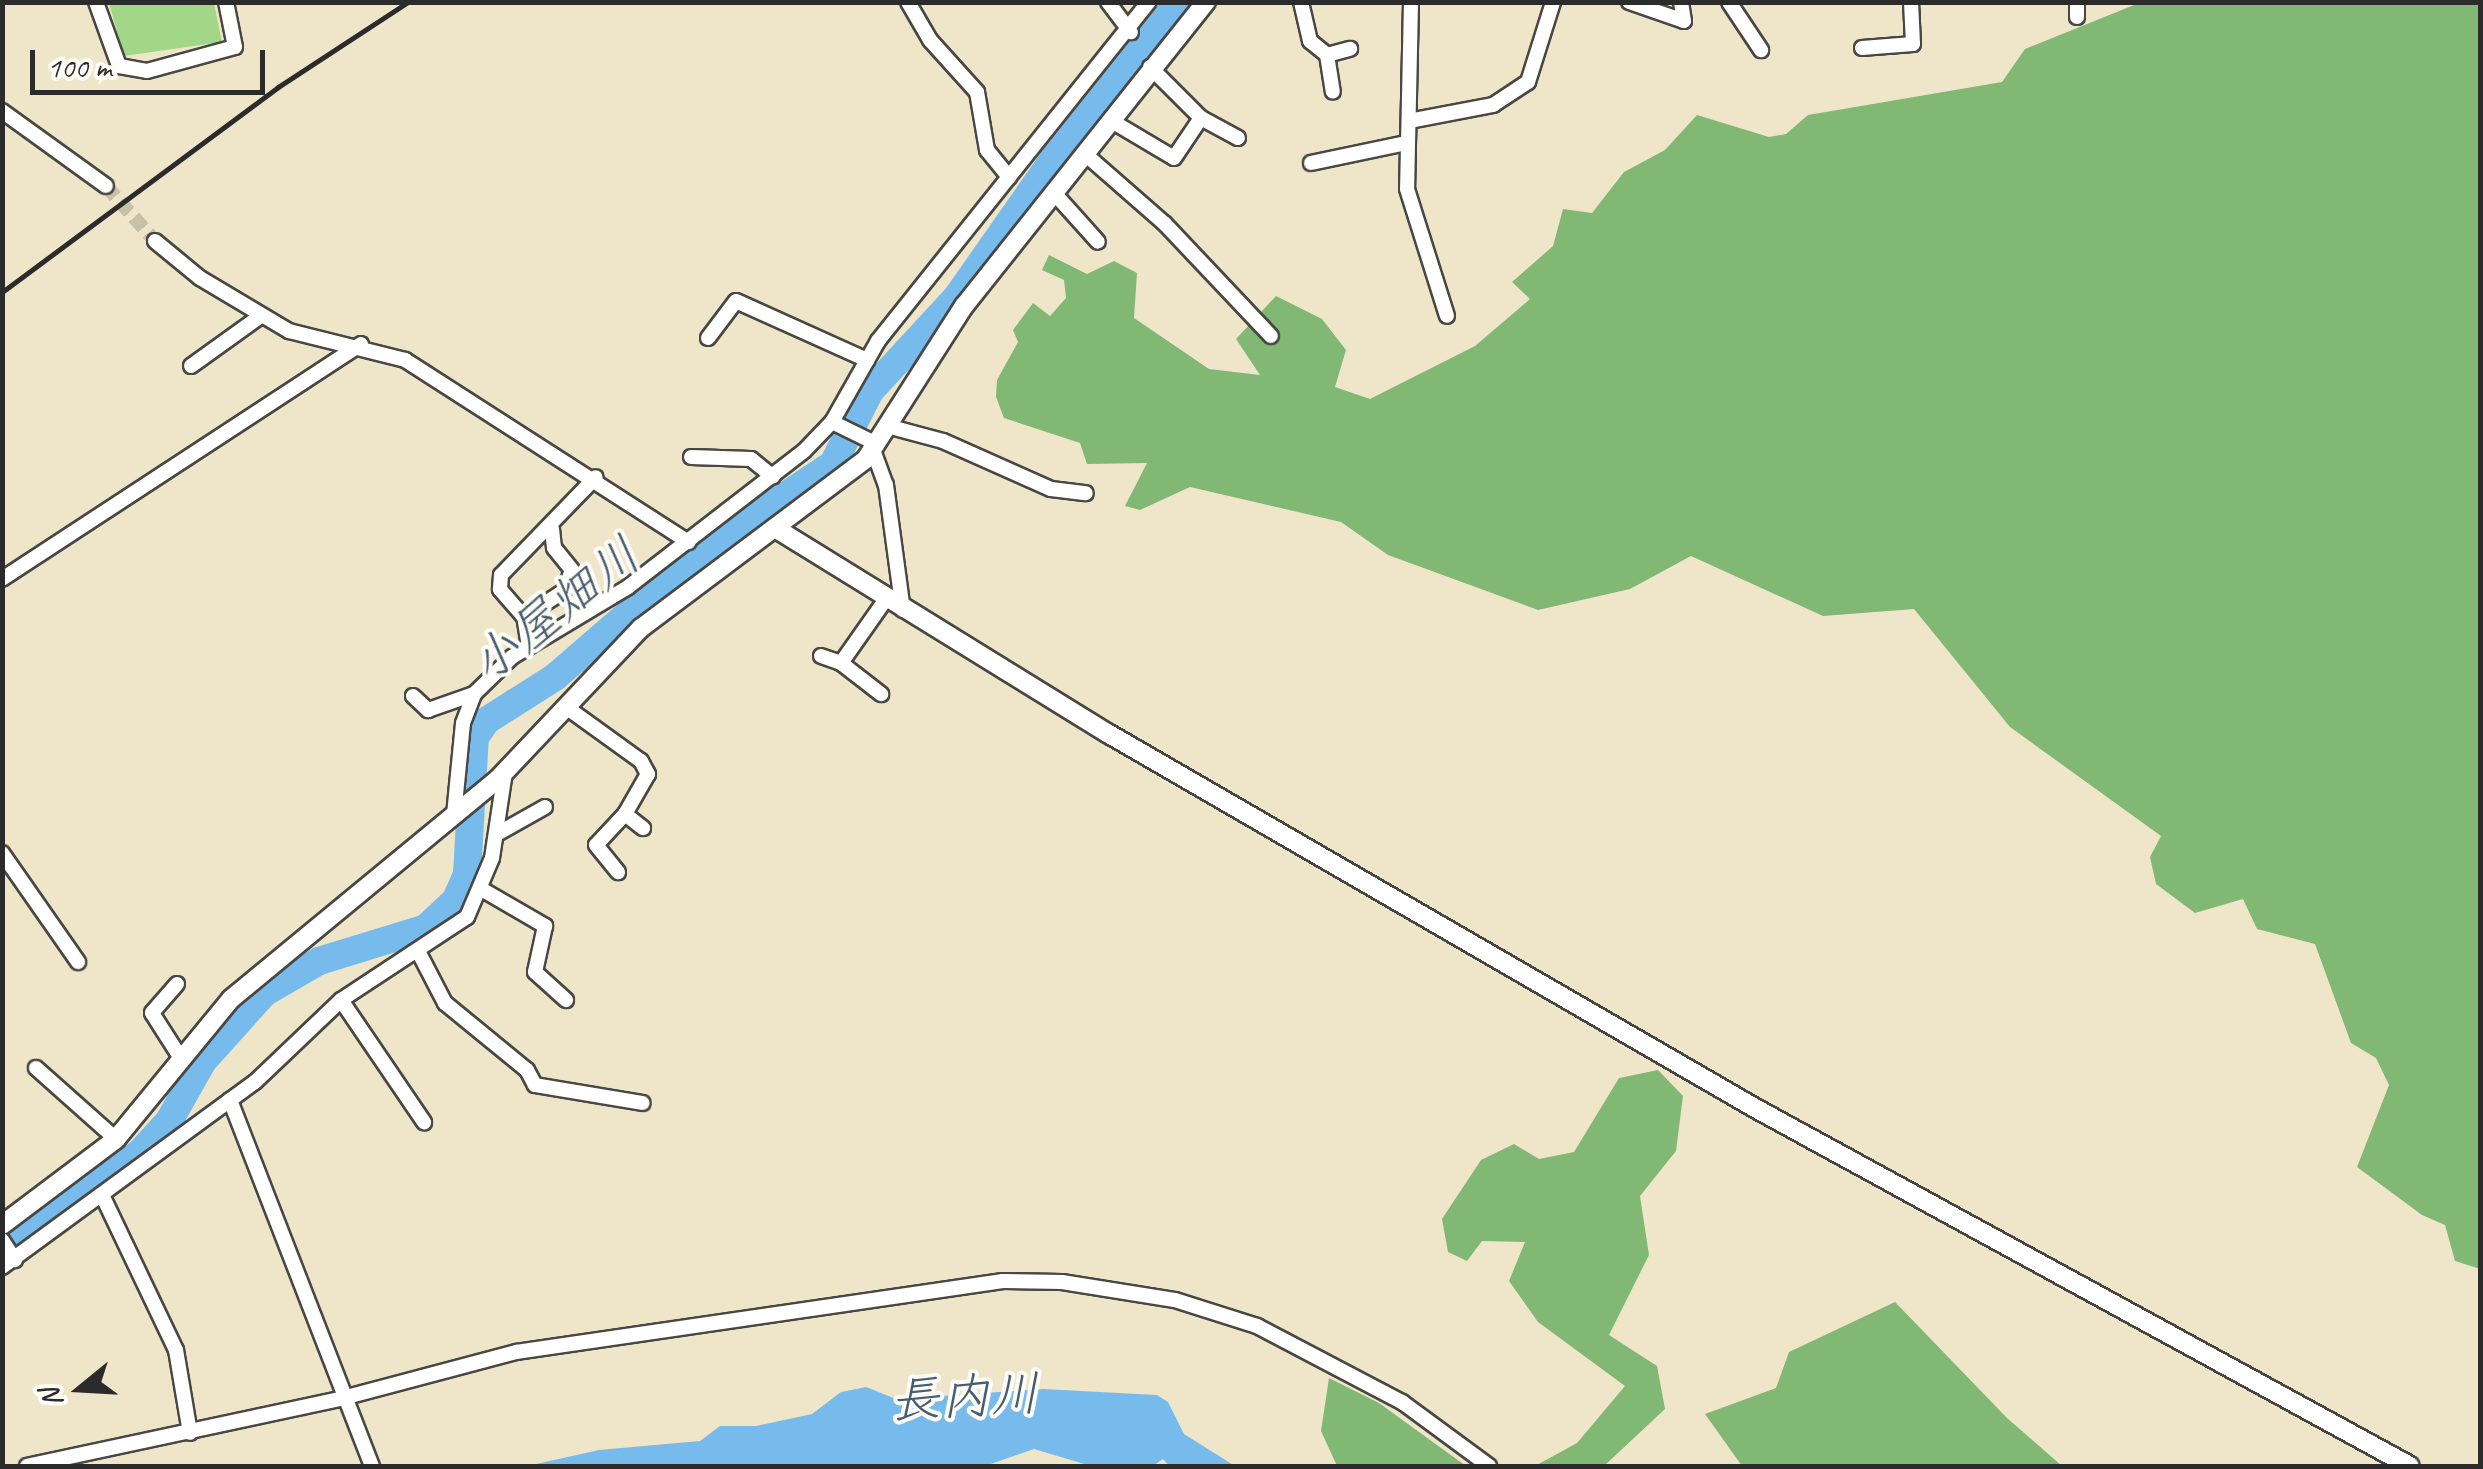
<!DOCTYPE html>
<html>
<head>
<meta charset="utf-8">
<style>
  body { margin:0 }
  #map { position:relative; width:2483px; height:1469px; overflow:hidden; background:#efe6ca; font-family:Caveat,"Klee One",sans-serif }
  div>[style] { position:absolute }
  [style*='--x'] { left:calc(var(--x)*1px); top:calc(var(--y)*1px); width:calc(var(--w)*1px); rotate:calc(var(--a)*1deg) }
  .green>* { inset:0; background:#a2d788 }
  .forest>* { inset:0; background:#81b874 }
  .water>* { inset:0; background:#77bbed }
  .river>* { height:28px; margin:-14px; padding:0 14px; transform-origin:14px; border-radius:14px; background:#77bbed }
  .minor-tunnel>* { height:14px; margin-top:-7px; transform-origin:0; background:repeating-linear-gradient(90deg,#c8c1aa 0 14px,transparent 0 21px) }
  .roads { filter:drop-shadow(2px 0 #484743) drop-shadow(-2px 0 #484743) drop-shadow(0 2px #484743) drop-shadow(0 -2px #484743) }
  .minor>* { height:14px; margin:-7px; padding:0 7px; transform-origin:7px; border-radius:7px; background:#fff }
  .tertiary>* { height:18px; margin:-9px; padding:0 9px; transform-origin:9px; border-radius:9px; background:#fff }
  .rail>* { height:5px; margin:-2.5px; padding:0 2.5px; transform-origin:2.5px; border-radius:2.5px; background:#2b2b2b }
  span { translate:-50% -50%; white-space:nowrap; text-align:center; line-height:1.15; -webkit-text-stroke:8px #fdfcf7; paint-order:stroke }
  .water-label { font-size:50px; color:#465d6f; font-style:italic }
  .frame { position:absolute; inset:0; border:5px solid #2b2b2b; pointer-events:none }
  .north { position:absolute; left:30px; top:1339px; width:100px; height:100px; -webkit-text-stroke:8px #fdfcf7; paint-order:stroke; rotate:252deg; font-size:28px; font-weight:700; line-height:40px; text-align:center; color:#2b2b2b }
  .north::after { content:''; display:block; margin:auto; width:35px; height:45px; background:#2b2b2b; clip-path:polygon(50% 0,100% 100%,50% 72%,0 100%) }
  .scale { position:absolute; left:30px; top:50px; width:235px; height:45px; box-sizing:border-box; border:5px solid #2b2b2b; border-top:0; padding-left:12px; font-size:30px; line-height:35px; white-space:nowrap; color:#2b2b2b; -webkit-text-stroke:8px #fdfcf7; paint-order:stroke }
</style>
</head>
<body>
<div id="map">
  <div class="green">
    <div style="clip-path:polygon(109px 3px,214px 3px,222px 42px,124px 56px)"></div>
  </div>
  <div class="forest">
    <div style="clip-path:polygon(2139px 3px,2480px 3px,2480px 1269px,2455px 1261px,2445px 1225px,2422px 1215px,2357px 1167px,2389px 1085px,2376px 1058px,2351px 1043px,2315px 944px,2257px 929px,2243px 899px,2195px 913px,2156px 884px,2150px 857px,2161px 836px,2010px 727px,1914px 609px,1823px 616px,1691px 556px,1630px 589px,1538px 610px,1388px 555px,1341px 522px,1190px 487px,1140px 510px,1125px 506px,1147px 463px,1087px 464px,1080px 443px,1004px 418px,996px 397px,997px 380px,1018px 342px,1013px 330px,1033px 303px,1050px 316px,1066px 298px,1064px 280px,1042px 270px,1049px 255px,1087px 274px,1114px 261px,1137px 273px,1134px 318px,1209px 369px,1260px 375px,1236px 339px,1276px 296px,1322px 319px,1346px 350px,1335px 387px,1370px 399px,1475px 346px,1530px 299px,1512px 282px,1553px 246px,1563px 209px,1592px 213px,1624px 172px,1665px 150px,1697px 115px,1769px 137px,1786px 134px,1808px 115px,2002px 82px,2025px 49px)"></div>
    <div style="clip-path:polygon(1658px 1070px,1683px 1096px,1676px 1151px,1640px 1196px,1649px 1255px,1609px 1335px,1657px 1366px,1665px 1409px,1604px 1466px,1535px 1466px,1577px 1443px,1625px 1386px,1538px 1322px,1509px 1281px,1525px 1242px,1482px 1241px,1467px 1261px,1448px 1252px,1442px 1219px,1481px 1160px,1514px 1144px,1539px 1159px,1574px 1152px,1619px 1078px)"></div>
    <div style="clip-path:polygon(1895px 1302px,2007px 1418px,2062px 1466px,1742px 1466px,1705px 1414px,1776px 1388px,1789px 1352px)"></div>
    <div style="clip-path:polygon(1329px 1378px,1379px 1403px,1466px 1466px,1337px 1466px,1321px 1431px)"></div>
  </div>
  <div class="water">
    <div style="clip-path:polygon(866px 1387px,896px 1399px,1043px 1389px,1157px 1395px,1168px 1402px,1184px 1434px,1235px 1466px,1169px 1466px,1163px 1459px,1153px 1466px,1091px 1466px,1034px 1449px,985px 1466px,527px 1466px,599px 1450px,700px 1441px,720px 1426px,756px 1426px,812px 1414px,841px 1392px)"></div>
  </div>
  <div class="river">
    <div style="--x:2;--y:1239;--w:163;--a:-31.9"></div>
    <div style="--x:140;--y:1153;--w:43;--a:-47.8"></div>
    <div style="--x:169;--y:1121;--w:69;--a:-60.5"></div>
    <div style="--x:203;--y:1061;--w:91;--a:-48.1"></div>
    <div style="--x:264;--y:993;--w:64;--a:-30.2"></div>
    <div style="--x:319;--y:961;--w:112;--a:-17.1"></div>
    <div style="--x:426;--y:928;--w:41;--a:-43"></div>
    <div style="--x:456;--y:900;--w:28;--a:-67"></div>
    <div style="--x:467;--y:874;--w:137;--a:-86.7"></div>
    <div style="--x:475;--y:737;--w:19;--a:-55"></div>
    <div style="--x:486;--y:721;--w:82;--a:-32.5"></div>
    <div style="--x:555;--y:677;--w:185;--a:-40.8"></div>
    <div style="--x:695;--y:556;--w:166;--a:-33.7"></div>
    <div style="--x:833;--y:464;--w:82;--a:-63.1"></div>
    <div style="--x:870;--y:391;--w:128;--a:-47.2"></div>
    <div style="--x:957;--y:297;--w:167;--a:-55"></div>
    <div style="--x:1053;--y:160;--w:202;--a:-51.4"></div>
  </div>
  <div class="minor-tunnel">
    <div style="--x:106;--y:186;--w:74;--a:48.3"></div>
  </div>
  <div class="roads">
    <div class="minor">
      <div style="--x:96;--y:2;--w:68;--a:70.2"></div>
      <div style="--x:119;--y:66;--w:28;--a:10"></div>
      <div style="--x:147;--y:71;--w:91;--a:-15.3"></div>
      <div style="--x:235;--y:47;--w:46;--a:-101.3"></div>
      <div style="--x:908;--y:2;--w:44;--a:59.9"></div>
      <div style="--x:930;--y:40;--w:70;--a:47.9"></div>
      <div style="--x:977;--y:92;--w:59;--a:80.2"></div>
      <div style="--x:987;--y:150;--w:35;--a:51"></div>
      <div style="--x:1108;--y:2;--w:38;--a:53"></div>
      <div style="--x:1301;--y:2;--w:40;--a:77"></div>
      <div style="--x:1310;--y:41;--w:22;--a:39"></div>
      <div style="--x:1327;--y:55;--w:24;--a:-15"></div>
      <div style="--x:1411;--y:2;--w:187;--a:91.2"></div>
      <div style="--x:1407;--y:189;--w:133;--a:72.5"></div>
      <div style="--x:1629;--y:2;--w:58;--a:19.1"></div>
      <div style="--x:1684;--y:21;--w:19;--a:-99"></div>
      <div style="--x:1729;--y:2;--w:58;--a:56.3"></div>
      <div style="--x:2077;--y:2;--w:15;--a:90"></div>
      <div style="--x:1862;--y:48;--w:51;--a:-4.5"></div>
      <div style="--x:1913;--y:44;--w:42;--a:-92.7"></div>
      <div style="--x:1327;--y:55;--w:37;--a:81"></div>
      <div style="--x:1150;--y:67;--w:72;--a:45"></div>
      <div style="--x:1201;--y:118;--w:42;--a:28.4"></div>
      <div style="--x:2;--y:111;--w:128;--a:35.8"></div>
      <div style="--x:1110;--y:120;--w:74;--a:30.7"></div>
      <div style="--x:1174;--y:158;--w:48;--a:-56"></div>
      <div style="--x:1409;--y:121;--w:86;--a:-10.8"></div>
      <div style="--x:1493;--y:105;--w:42;--a:-33.3"></div>
      <div style="--x:1528;--y:82;--w:84;--a:-72.6"></div>
      <div style="--x:1085;--y:154;--w:106;--a:41.2"></div>
      <div style="--x:1165;--y:224;--w:154;--a:46.6"></div>
      <div style="--x:1311;--y:163;--w:97;--a:-11.9"></div>
      <div style="--x:1055;--y:194;--w:64;--a:48.1"></div>
      <div style="--x:155;--y:241;--w:58;--a:39.4"></div>
      <div style="--x:200;--y:278;--w:104;--a:30.8"></div>
      <div style="--x:289;--y:331;--w:120;--a:14"></div>
      <div style="--x:405;--y:360;--w:337;--a:32.7"></div>
      <div style="--x:708;--y:338;--w:46;--a:-52.9"></div>
      <div style="--x:736;--y:301;--w:144;--a:24.2"></div>
      <div style="--x:191;--y:366;--w:87;--a:-35.7"></div>
      <div style="--x:832;--y:422;--w:50;--a:26.1"></div>
      <div style="--x:887;--y:426;--w:58;--a:15"></div>
      <div style="--x:943;--y:441;--w:118;--a:24"></div>
      <div style="--x:1051;--y:489;--w:35;--a:7"></div>
      <div style="--x:873;--y:450;--w:37;--a:70"></div>
      <div style="--x:886;--y:485;--w:126;--a:82.3"></div>
      <div style="--x:691;--y:457;--w:60;--a:1.9"></div>
      <div style="--x:751;--y:459;--w:28;--a:39"></div>
      <div style="--x:2;--y:579;--w:429;--a:-33.2"></div>
      <div style="--x:524;--y:617;--w:48;--a:-33"></div>
      <div style="--x:564;--y:591;--w:22;--a:-69"></div>
      <div style="--x:572;--y:570;--w:28;--a:-129"></div>
      <div style="--x:554;--y:548;--w:19;--a:-96"></div>
      <div style="--x:529;--y:647;--w:30;--a:-99"></div>
      <div style="--x:524;--y:617;--w:37;--a:-131"></div>
      <div style="--x:500;--y:589;--w:14;--a:-86"></div>
      <div style="--x:501;--y:575;--w:136;--a:-45.9"></div>
      <div style="--x:821;--y:656;--w:21;--a:19"></div>
      <div style="--x:841;--y:663;--w:78;--a:-54.9"></div>
      <div style="--x:841;--y:663;--w:51;--a:37.8"></div>
      <div style="--x:413;--y:696;--w:21;--a:43"></div>
      <div style="--x:428;--y:710;--w:49;--a:-19.2"></div>
      <div style="--x:566;--y:707;--w:92;--a:35.8"></div>
      <div style="--x:641;--y:761;--w:15;--a:62"></div>
      <div style="--x:648;--y:774;--w:46;--a:119.9"></div>
      <div style="--x:625;--y:814;--w:42;--a:133.1"></div>
      <div style="--x:596;--y:845;--w:35;--a:51"></div>
      <div style="--x:625;--y:814;--w:23;--a:38"></div>
      <div style="--x:454;--y:815;--w:92;--a:-84.4"></div>
      <div style="--x:463;--y:723;--w:31;--a:-69"></div>
      <div style="--x:474;--y:694;--w:53;--a:-44.2"></div>
      <div style="--x:512;--y:657;--w:135;--a:-31.1"></div>
      <div style="--x:628;--y:587;--w:222;--a:-37.7"></div>
      <div style="--x:804;--y:451;--w:40;--a:-46"></div>
      <div style="--x:832;--y:422;--w:93;--a:-60.4"></div>
      <div style="--x:878;--y:341;--w:434;--a:-51.4"></div>
      <div style="--x:497;--y:834;--w:55;--a:-29.4"></div>
      <div style="--x:2;--y:853;--w:133;--a:55.1"></div>
      <div style="--x:483;--y:890;--w:72;--a:30.1"></div>
      <div style="--x:545;--y:926;--w:47;--a:102.3"></div>
      <div style="--x:535;--y:972;--w:42;--a:42.1"></div>
      <div style="--x:418;--y:951;--w:59;--a:62.6"></div>
      <div style="--x:445;--y:1003;--w:106;--a:39.3"></div>
      <div style="--x:527;--y:1070;--w:17;--a:62"></div>
      <div style="--x:535;--y:1085;--w:109;--a:9.5"></div>
      <div style="--x:177;--y:984;--w:38;--a:131"></div>
      <div style="--x:152;--y:1013;--w:56;--a:57.4"></div>
      <div style="--x:341;--y:1000;--w:148;--a:55.8"></div>
      <div style="--x:36;--y:1068;--w:107;--a:41.6"></div>
      <div style="--x:230;--y:1100;--w:393;--a:68.8"></div>
      <div style="--x:103;--y:1197;--w:170;--a:64.5"></div>
      <div style="--x:176;--y:1350;--w:84;--a:80.4"></div>
      <div style="--x:2;--y:1240;--w:24;--a:57"></div>
      <div style="--x:2;--y:1267;--w:313;--a:-36.2"></div>
      <div style="--x:255;--y:1082;--w:119;--a:-43.6"></div>
      <div style="--x:341;--y:1000;--w:151;--a:-33.4"></div>
      <div style="--x:467;--y:917;--w:64;--a:-67"></div>
      <div style="--x:492;--y:858;--w:87;--a:-81.4"></div>
      <div style="--x:27;--y:1466;--w:323;--a:-12.1"></div>
      <div style="--x:343;--y:1398;--w:179;--a:-14.9"></div>
      <div style="--x:516;--y:1352;--w:492;--a:-8.3"></div>
      <div style="--x:1003;--y:1281;--w:59;--a:1"></div>
      <div style="--x:1062;--y:1282;--w:114;--a:9.1"></div>
      <div style="--x:1175;--y:1300;--w:86;--a:17.6"></div>
      <div style="--x:1257;--y:1326;--w:164;--a:27.7"></div>
      <div style="--x:1402;--y:1402;--w:108;--a:36.3"></div>
    </div>
    <div class="tertiary">
      <div style="--x:775;--y:528;--w:392;--a:31.7"></div>
      <div style="--x:1109;--y:734;--w:746;--a:30.07"></div>
      <div style="--x:1755;--y:1108;--w:746;--a:28.66"></div>
      <div style="--x:2;--y:1225;--w:143;--a:-37"></div>
      <div style="--x:116;--y:1139;--w:181;--a:-50.6"></div>
      <div style="--x:231;--y:999;--w:346;--a:-39.5"></div>
      <div style="--x:498;--y:779;--w:208;--a:-46.6"></div>
      <div style="--x:641;--y:628;--w:281;--a:-36.9"></div>
      <div style="--x:866;--y:459;--w:182;--a:-57.4"></div>
      <div style="--x:964;--y:306;--w:389;--a:-51.5"></div>
    </div>
  </div>
  <div class="rail">
    <div style="--x:2;--y:292;--w:344;--a:-36.6"></div>
    <div style="--x:278;--y:87;--w:155;--a:-33.2"></div>
  </div>
  <div class="water-label">
    <span style="left:555px;top:610px;rotate:-38deg">小屋畑川</span>
    <span style="left:965px;top:1397px;rotate:-3deg">長内川</span>
  </div>
  <div class="frame"></div>
  <div class="north">N</div>
  <div class="scale">100 m</div>
</div>
</body>
</html>
